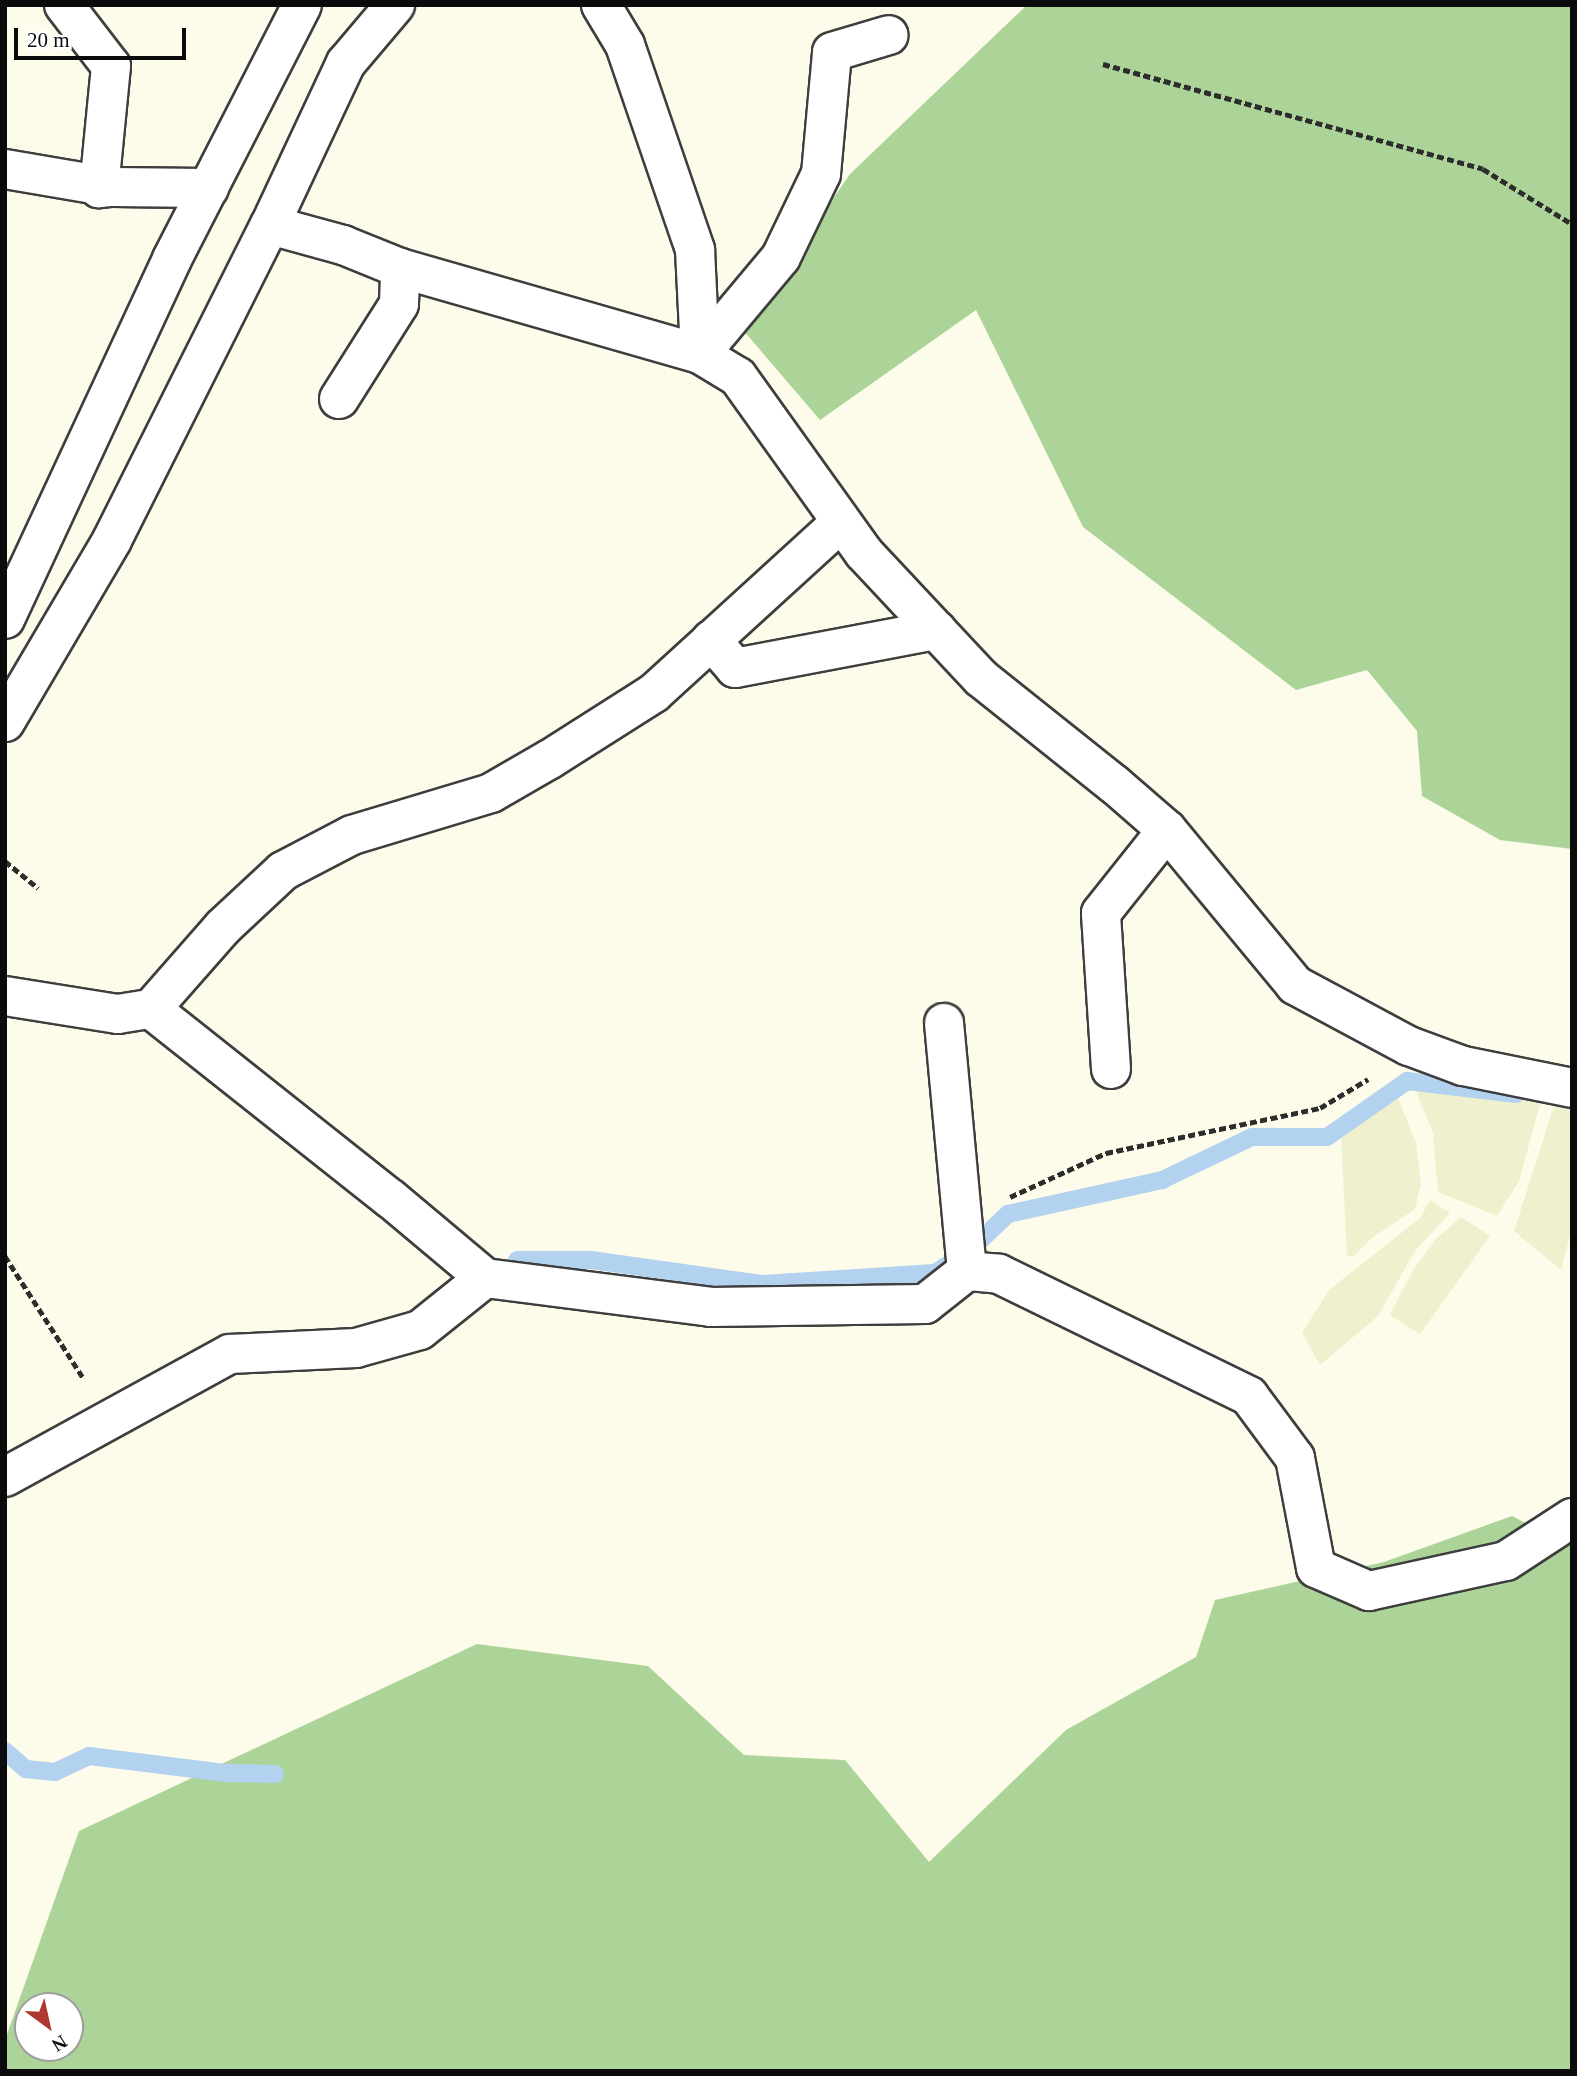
<!DOCTYPE html>
<html>
<head>
<meta charset="utf-8">
<style>
  body { margin:0 }
  #map { position:relative; width:1577px; height:2076px; overflow:hidden; background:#fdfcea; font-family:Georgia,serif }
  div>[style] { position:absolute }
  [style*='--x'] { left:calc(var(--x)*1px); top:calc(var(--y)*1px); width:calc(var(--w)*1px); rotate:calc(var(--a)*1deg) }
  .farmland>* { inset:0; background:#eff0cd }
  .forest>* { inset:0; background:#acd398 }
  .stream>* { height:18px; margin:-9px; padding:0 9px; transform-origin:9px; border-radius:9px; background:#b3d2f0 }
  .path>* { height:4.5px; margin-top:-2.25px; transform-origin:0; background:repeating-linear-gradient(90deg,#2d2d2d 0 7px,transparent 0 10.5px) }
  .roads { filter:drop-shadow(2px 0 #3e3e3e) drop-shadow(-2px 0 #3e3e3e) drop-shadow(0 2px #3e3e3e) drop-shadow(0 -2px #3e3e3e) }
  .minor>* { height:38px; margin:-19px; padding:0 19px; transform-origin:19px; border-radius:19px; background:#fff }
  span { translate:-50% -50%; white-space:nowrap; text-align:center; line-height:1.15; -webkit-text-stroke:7px #fff; paint-order:stroke }
  .frame { position:absolute; inset:0; border:7px solid #0b0b0b; pointer-events:none }
  .north { position:absolute; left:14px; top:1992px; width:70px; height:70px; box-sizing:border-box; background:#fff; border:2px solid #9d9d9d; border-radius:50%; rotate:147deg; font-size:19px; font-weight:700; line-height:28px; text-align:center; color:#0b0b0b }
  .north::after { content:''; display:block; margin:auto; width:24px; height:32px; background:#ad3830; clip-path:polygon(50% 0,100% 100%,50% 72%,0 100%) }
  .scale { position:absolute; left:14px; top:28px; width:172px; height:32px; box-sizing:border-box; border:4px solid #0b0b0b; border-top:0; padding-left:9px; font-size:21px; line-height:24px; white-space:nowrap; color:#0b0b0b; -webkit-text-stroke:5px #fff; paint-order:stroke }
</style>
</head>
<body>
<div id="map">
  <div class="farmland">
    <div style="clip-path:polygon(1441px 1072px,1542px 1097px,1519px 1181px,1497px 1216px,1438px 1192px,1433px 1133px,1415px 1089px)"></div>
    <div style="clip-path:polygon(1559px 1090px,1572px 1092px,1572px 1227px,1561px 1270px,1514px 1231px)"></div>
    <div style="clip-path:polygon(1398px 1098px,1416px 1143px,1421px 1183px,1415px 1209px,1372px 1238px,1353px 1257px,1347px 1255px,1341px 1138px)"></div>
    <div style="clip-path:polygon(1430px 1200px,1450px 1213px,1415px 1251px,1378px 1316px,1320px 1365px,1302px 1333px,1329px 1290px,1420px 1218px)"></div>
    <div style="clip-path:polygon(1461px 1217px,1490px 1236px,1420px 1334px,1390px 1315px,1413px 1270px,1436px 1239px)"></div>
  </div>
  <div class="forest">
    <div style="clip-path:polygon(1027px 5px,1572px 5px,1572px 849px,1500px 840px,1422px 796px,1417px 731px,1367px 670px,1296px 690px,1083px 527px,976px 310px,820px 420px,743px 330px,850px 174px)"></div>
    <div style="clip-path:polygon(evenodd,1512px 1516px,1572px 1547px,1572px 2071px,5px 2071px,5px 2040px,79px 1831px,477px 1644px,648px 1666px,744px 1755px,845px 1760px,929px 1862px,1066px 1730px,1196px 1657px,1215px 1600px,1384px 1562px,1512px 1516px,28px 2006px,70px 2006px,70px 2048px,28px 2048px,28px 2006px)"></div>
  </div>
  <div class="stream">
    <div style="--x:517;--y:1260;--w:74;--a:0"></div>
    <div style="--x:591;--y:1260;--w:172;--a:8"></div>
    <div style="--x:761;--y:1284;--w:174;--a:-3.6"></div>
    <div style="--x:935;--y:1273;--w:40;--a:-32.9"></div>
    <div style="--x:969;--y:1251;--w:54;--a:-43.5"></div>
    <div style="--x:1008;--y:1214;--w:158;--a:-12.4"></div>
    <div style="--x:1162;--y:1180;--w:100;--a:-25.5"></div>
    <div style="--x:1252;--y:1137;--w:75;--a:0"></div>
    <div style="--x:1327;--y:1137;--w:98;--a:-35"></div>
    <div style="--x:1407;--y:1081;--w:110;--a:6.8"></div>
    <div style="--x:5;--y:1751;--w:28;--a:41"></div>
    <div style="--x:26;--y:1769;--w:29;--a:6"></div>
    <div style="--x:55;--y:1772;--w:38;--a:-25"></div>
    <div style="--x:89;--y:1756;--w:137;--a:7.1"></div>
    <div style="--x:225;--y:1773;--w:50;--a:1.1"></div>
  </div>
  <div class="path">
    <div style="--x:1103;--y:64;--w:394;--a:15.4"></div>
    <div style="--x:1483;--y:169;--w:105;--a:31.7"></div>
    <div style="--x:5;--y:861;--w:43;--a:39.3"></div>
    <div style="--x:1010;--y:1197;--w:106;--a:-24.6"></div>
    <div style="--x:1106;--y:1153;--w:219;--a:-11.9"></div>
    <div style="--x:1320;--y:1108;--w:56;--a:-31.1"></div>
    <div style="--x:5;--y:1256;--w:146;--a:57.3"></div>
  </div>
  <div class="roads">
    <div class="minor">
      <div style="--x:64;--y:5;--w:77;--a:52.4"></div>
      <div style="--x:111;--y:66;--w:123;--a:95.6"></div>
      <div style="--x:99;--y:188;--w:11;--a:-5"></div>
      <div style="--x:601;--y:5;--w:47;--a:59"></div>
      <div style="--x:625;--y:45;--w:217;--a:71.1"></div>
      <div style="--x:695;--y:250;--w:104;--a:87.2"></div>
      <div style="--x:5;--y:169;--w:107;--a:9.7"></div>
      <div style="--x:110;--y:187;--w:99;--a:0.6"></div>
      <div style="--x:270;--y:225;--w:76;--a:15.3"></div>
      <div style="--x:343;--y:245;--w:61;--a:22"></div>
      <div style="--x:400;--y:268;--w:312;--a:16"></div>
      <div style="--x:700;--y:354;--w:44;--a:31.2"></div>
      <div style="--x:738;--y:377;--w:216;--a:54.4"></div>
      <div style="--x:864;--y:553;--w:171;--a:46.9"></div>
      <div style="--x:981;--y:678;--w:170;--a:38.6"></div>
      <div style="--x:1114;--y:784;--w:70;--a:41"></div>
      <div style="--x:1167;--y:830;--w:201;--a:50.4"></div>
      <div style="--x:1295;--y:985;--w:129;--a:28.2"></div>
      <div style="--x:1409;--y:1046;--w:58;--a:20.3"></div>
      <div style="--x:1463;--y:1066;--w:111;--a:11.4"></div>
      <div style="--x:700;--y:354;--w:126;--a:-50.1"></div>
      <div style="--x:781;--y:257;--w:92;--a:-64.3"></div>
      <div style="--x:821;--y:174;--w:122;--a:-84.8"></div>
      <div style="--x:832;--y:52;--w:59;--a:-16.6"></div>
      <div style="--x:339;--y:399;--w:112;--a:-57.7"></div>
      <div style="--x:399;--y:304;--w:36;--a:-88"></div>
      <div style="--x:5;--y:619;--w:397;--a:-65.1"></div>
      <div style="--x:172;--y:259;--w:285;--a:-62.9"></div>
      <div style="--x:711;--y:640;--w:37;--a:49"></div>
      <div style="--x:735;--y:668;--w:205;--a:-10.7"></div>
      <div style="--x:5;--y:722;--w:211;--a:-59.5"></div>
      <div style="--x:112;--y:540;--w:352;--a:-63.4"></div>
      <div style="--x:270;--y:225;--w:179;--a:-64.9"></div>
      <div style="--x:346;--y:63;--w:76;--a:-49.8"></div>
      <div style="--x:5;--y:996;--w:114;--a:9.1"></div>
      <div style="--x:118;--y:1014;--w:33;--a:-9"></div>
      <div style="--x:151;--y:1009;--w:306;--a:38.4"></div>
      <div style="--x:391;--y:1199;--w:123;--a:40"></div>
      <div style="--x:485;--y:1278;--w:228;--a:7.3"></div>
      <div style="--x:711;--y:1307;--w:214;--a:-0.8"></div>
      <div style="--x:925;--y:1304;--w:53;--a:-38.2"></div>
      <div style="--x:967;--y:1271;--w:32;--a:5"></div>
      <div style="--x:999;--y:1274;--w:278;--a:26"></div>
      <div style="--x:1249;--y:1396;--w:77;--a:53.4"></div>
      <div style="--x:1295;--y:1458;--w:112;--a:79.2"></div>
      <div style="--x:1316;--y:1568;--w:58;--a:23.5"></div>
      <div style="--x:1369;--y:1591;--w:140;--a:-12.4"></div>
      <div style="--x:1506;--y:1561;--w:79;--a:-33.1"></div>
      <div style="--x:151;--y:1009;--w:109;--a:-48.7"></div>
      <div style="--x:223;--y:927;--w:82;--a:-43"></div>
      <div style="--x:283;--y:871;--w:78;--a:-27.6"></div>
      <div style="--x:352;--y:835;--w:145;--a:-16.8"></div>
      <div style="--x:491;--y:793;--w:68;--a:-30"></div>
      <div style="--x:550;--y:759;--w:123;--a:-32.4"></div>
      <div style="--x:654;--y:693;--w:252;--a:-42.4"></div>
      <div style="--x:944;--y:1023;--w:249;--a:84.7"></div>
      <div style="--x:1111;--y:1069;--w:156;--a:-93.7"></div>
      <div style="--x:1101;--y:913;--w:106;--a:-51.5"></div>
      <div style="--x:5;--y:1477;--w:256;--a:-28.7"></div>
      <div style="--x:230;--y:1354;--w:126;--a:-2.7"></div>
      <div style="--x:356;--y:1348;--w:66;--a:-15.7"></div>
      <div style="--x:420;--y:1330;--w:83;--a:-38.7"></div>
    </div>
  </div>
  <div class="frame"></div>
  <div class="north">N</div>
  <div class="scale">20 m</div>
</div>
</body>
</html>
